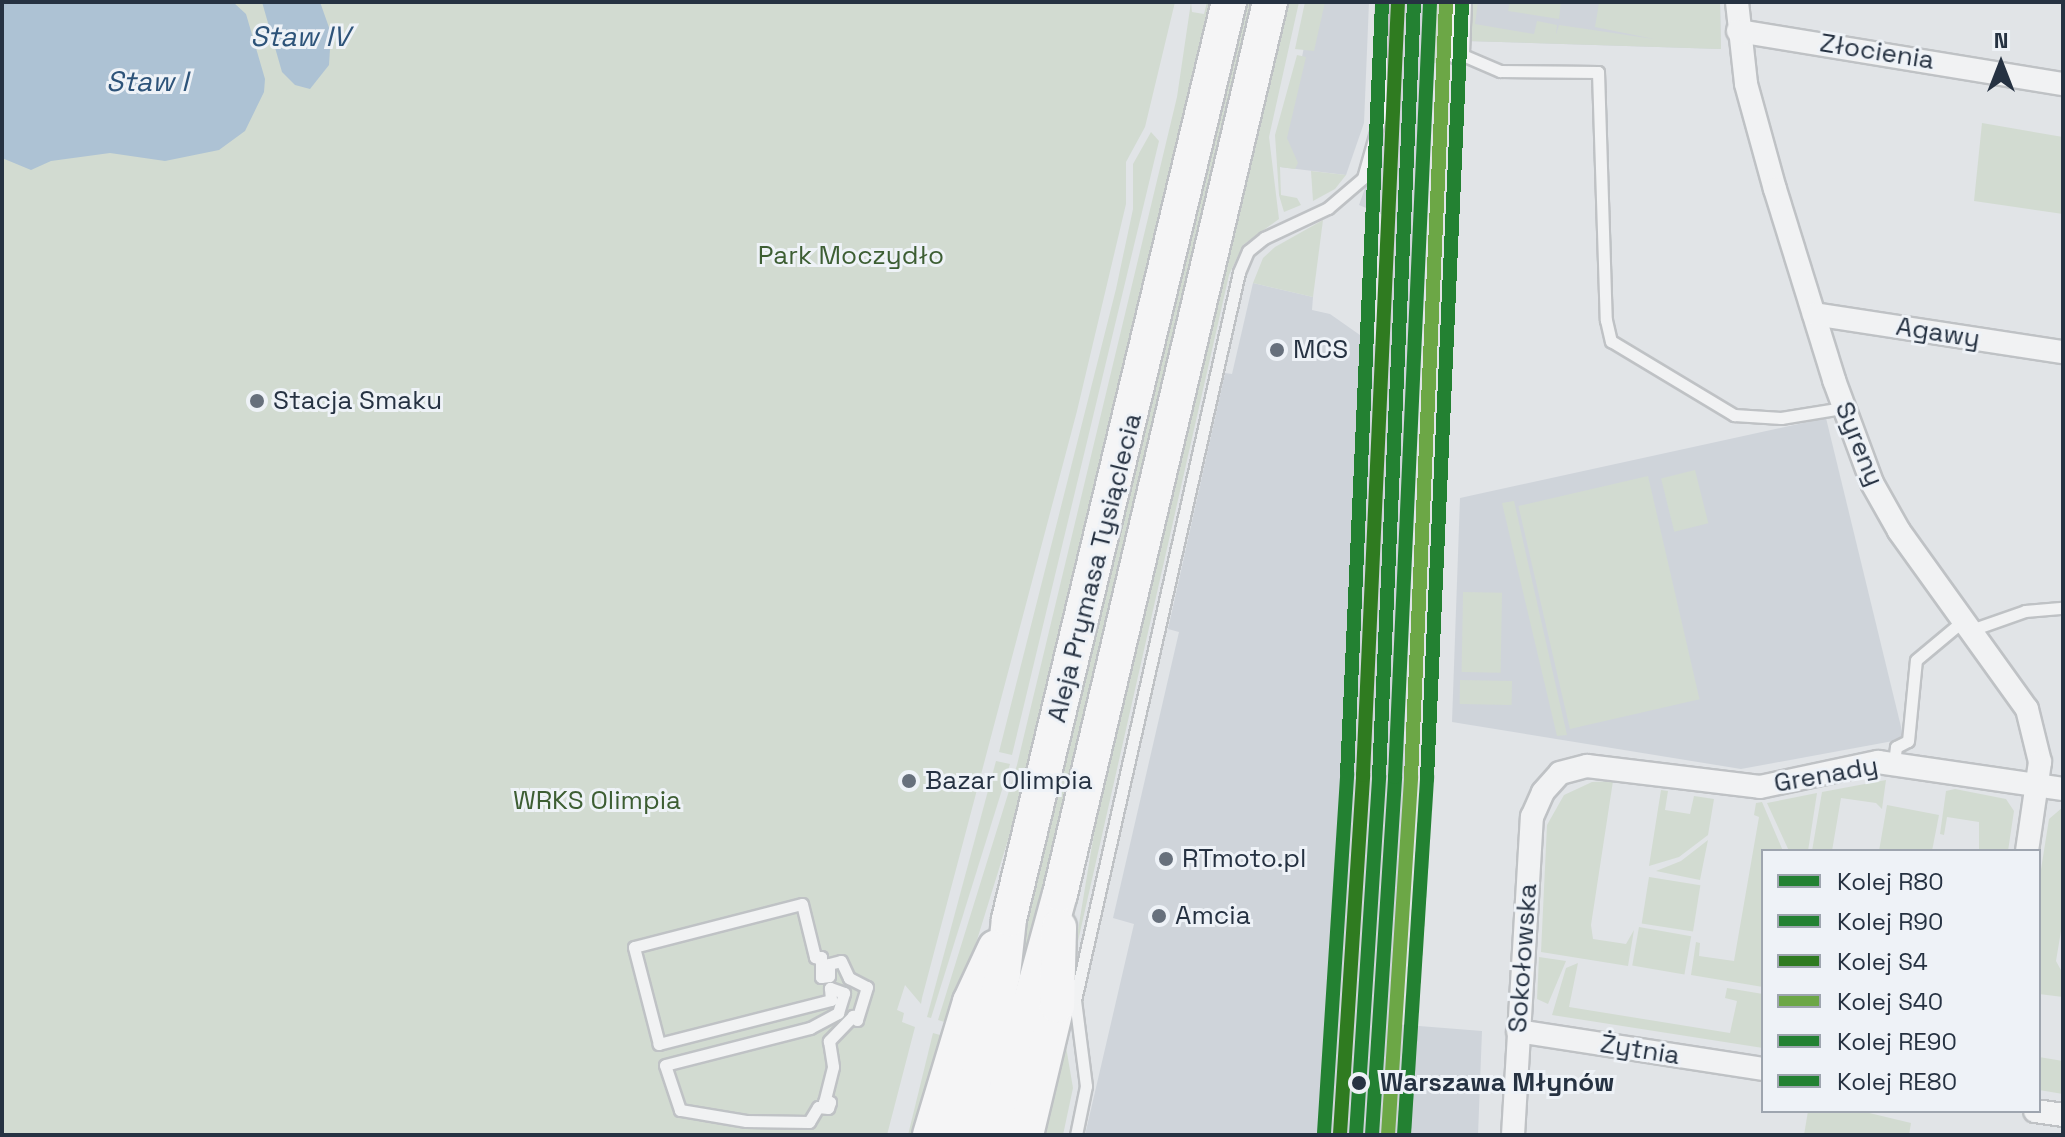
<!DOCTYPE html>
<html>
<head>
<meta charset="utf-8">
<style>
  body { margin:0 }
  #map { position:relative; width:2065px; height:1137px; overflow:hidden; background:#e1e4e7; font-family:"Space Grotesk",sans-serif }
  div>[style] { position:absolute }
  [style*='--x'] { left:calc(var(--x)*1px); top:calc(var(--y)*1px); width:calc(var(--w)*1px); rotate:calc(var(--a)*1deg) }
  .built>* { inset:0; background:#cfd4da }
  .green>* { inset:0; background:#d2dbd1; transform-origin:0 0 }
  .water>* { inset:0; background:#adc2d4 }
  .roads { filter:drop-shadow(2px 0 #bfc2c5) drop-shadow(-2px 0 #bfc2c5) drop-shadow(0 2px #bfc2c5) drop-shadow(0 -2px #bfc2c5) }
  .lane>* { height:11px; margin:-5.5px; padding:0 5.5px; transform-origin:5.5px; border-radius:5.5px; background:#f1f2f3 }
  .street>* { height:22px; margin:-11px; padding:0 11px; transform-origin:11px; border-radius:11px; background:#f1f2f3 }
  .primary>* { height:34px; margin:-17px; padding:0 17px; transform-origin:17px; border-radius:17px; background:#f5f5f6 }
  .rail-1>* { height:14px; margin:-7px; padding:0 7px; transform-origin:7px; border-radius:7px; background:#238132 }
  .rail-2>* { height:14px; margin:-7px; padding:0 7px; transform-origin:7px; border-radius:7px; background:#238132 }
  .rail-3>* { height:14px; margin:-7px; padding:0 7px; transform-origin:7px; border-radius:7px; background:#2f7b20 }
  .rail-4>* { height:14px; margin:-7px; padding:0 7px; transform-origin:7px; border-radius:7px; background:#6ca746 }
  .rail-5>* { height:14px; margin:-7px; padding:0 7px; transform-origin:7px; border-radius:7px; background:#238132 }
  .rail-6>* { height:14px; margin:-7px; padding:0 7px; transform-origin:7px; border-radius:7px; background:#238132 }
  .dots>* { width:22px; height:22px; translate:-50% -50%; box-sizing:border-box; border:4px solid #eef2f7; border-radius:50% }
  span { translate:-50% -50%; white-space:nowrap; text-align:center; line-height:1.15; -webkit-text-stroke:6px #eef2f7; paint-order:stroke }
  .street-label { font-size:26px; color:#263242 }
  .park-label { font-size:26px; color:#3d5e33 }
  .poi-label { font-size:26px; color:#263242 }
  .left { translate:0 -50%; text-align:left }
  .stop-label { font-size:26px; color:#263242; font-weight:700 }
  .water-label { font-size:28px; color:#2d5379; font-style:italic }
  .frame { position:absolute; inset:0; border:4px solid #263242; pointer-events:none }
  .legend { position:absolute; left:1761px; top:849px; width:280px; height:264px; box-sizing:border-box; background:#eef2f7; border:2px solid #9ea5af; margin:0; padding:10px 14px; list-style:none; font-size:24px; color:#263242 }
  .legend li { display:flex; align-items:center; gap:16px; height:40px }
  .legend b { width:40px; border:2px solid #9ea5af }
  .north { position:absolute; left:1961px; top:24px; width:80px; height:80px; -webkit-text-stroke:6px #eef2f7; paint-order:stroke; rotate:0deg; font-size:22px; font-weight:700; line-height:32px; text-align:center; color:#263242 }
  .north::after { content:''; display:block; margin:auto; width:28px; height:36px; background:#263242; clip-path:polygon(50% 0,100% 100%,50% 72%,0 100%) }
</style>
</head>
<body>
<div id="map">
  <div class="built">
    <div style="clip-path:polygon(1313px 2px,1369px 2px,1364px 123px,1346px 175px,1280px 167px)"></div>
    <div style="clip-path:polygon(1390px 2px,1435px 2px,1403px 717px,1407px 812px,1394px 1024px,1482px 1031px,1478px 1135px,1085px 1135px,1134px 924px,1113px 918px,1179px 632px,1168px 629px,1225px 373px,1232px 374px,1253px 283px,1313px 297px,1312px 310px,1330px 314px,1377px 347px,1383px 215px,1359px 205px,1385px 132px)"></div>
    <div style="clip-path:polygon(1469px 2px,1720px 2px,1721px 49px,1467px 41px)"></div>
    <div style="clip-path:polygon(1826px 418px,1904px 739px,1741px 769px,1452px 722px,1460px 498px)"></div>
  </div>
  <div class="green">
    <div style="clip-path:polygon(2px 2px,1175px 2px,1145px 127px,1126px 162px,1126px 204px,1077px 411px,922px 998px,921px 1004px,905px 985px,897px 1010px,904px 1013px,902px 1022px,915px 1027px,887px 1135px,2px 1135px)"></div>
    <div style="clip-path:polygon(1191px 2px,1192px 12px,1204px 14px,1207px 2px,1213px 2px,1029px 772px,951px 1024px,938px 1020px,1017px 765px,1177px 97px)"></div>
    <div style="clip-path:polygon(1248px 2px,1253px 2px,1061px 811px,986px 1117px,976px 1135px)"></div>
    <div style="clip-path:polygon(1288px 2px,1299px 2px,1269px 137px,1279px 219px,1243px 245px,1229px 275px,1071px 972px,1104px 773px)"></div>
    <div style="clip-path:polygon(1305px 2px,1325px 2px,1314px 51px,1295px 49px)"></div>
    <div style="clip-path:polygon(1435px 2px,1450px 2px,1448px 52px,1464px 64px,1433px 63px)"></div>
    <div style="clip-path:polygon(1469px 2px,1478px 2px,1475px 24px,1534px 34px,1537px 21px,1557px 25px,1556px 35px,1559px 25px,1654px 39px,1595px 27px,1599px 3px,1720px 2px,1721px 49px,1467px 41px)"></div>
    <div style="clip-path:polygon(1510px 2px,1561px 2px,1559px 19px,1508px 11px)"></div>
    <div style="clip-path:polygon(1297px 55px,1306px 57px,1287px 138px,1298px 163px,1295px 169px,1280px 167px,1281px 195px,1297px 198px,1301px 205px,1284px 212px,1279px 195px,1275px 135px)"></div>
    <div style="clip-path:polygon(1982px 123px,2063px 137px,2063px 214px,1974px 201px)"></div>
    <div style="clip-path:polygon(1151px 132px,1159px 141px,1012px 755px,999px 752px,1116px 289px,1133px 209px,1133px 164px)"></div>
    <div style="clip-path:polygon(1311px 171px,1346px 175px,1335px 189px,1313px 201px)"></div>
    <div style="clip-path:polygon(1323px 220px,1313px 297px,1253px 283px,1263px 258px,1275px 247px)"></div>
    <div style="left:1695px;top:470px;width:55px;height:35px;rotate:76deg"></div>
    <div style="left:1648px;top:476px;width:229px;height:133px;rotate:77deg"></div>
    <div style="clip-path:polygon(1514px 501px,1567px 735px,1557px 736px,1502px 503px)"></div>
    <div style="left:1463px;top:592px;width:39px;height:80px;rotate:1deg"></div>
    <div style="left:1460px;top:680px;width:52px;height:24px;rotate:1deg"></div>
    <div style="clip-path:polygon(996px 761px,1010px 764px,931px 1018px,927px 1017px)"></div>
    <div style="clip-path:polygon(1886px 780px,1882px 809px,1876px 803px,1841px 798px,1832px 851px,1812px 851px,1822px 792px)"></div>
    <div style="clip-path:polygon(1613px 781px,1591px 925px,1593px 939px,1626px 944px,1634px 930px,1628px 966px,1541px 952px,1547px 825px,1564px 795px,1592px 782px)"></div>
    <div style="clip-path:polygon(1955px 789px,2006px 799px,2014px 811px,2008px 851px,1979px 851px,1979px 822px,1947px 817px,1944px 835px,1940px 834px,1946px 791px)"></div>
    <div style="clip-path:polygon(1661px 790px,1668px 791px,1665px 810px,1690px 814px,1694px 796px,1714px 799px,1708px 835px,1679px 857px,1649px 866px)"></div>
    <div style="clip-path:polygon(1817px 793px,1808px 851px,1789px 851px,1767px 803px)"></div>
    <div style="clip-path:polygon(1762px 802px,1783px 851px,1763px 851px,1763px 987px,1691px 975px,1696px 942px,1700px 943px,1699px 956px,1734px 961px,1759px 817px,1754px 815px,1756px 803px)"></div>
    <div style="clip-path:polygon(1887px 805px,1939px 815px,1932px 851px,1879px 851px)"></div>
    <div style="clip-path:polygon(2063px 807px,2063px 919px,2056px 961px,2063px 974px,2063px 997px,2039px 994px,2039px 882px,2049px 819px)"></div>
    <div style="clip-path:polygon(1708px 840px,1700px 880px,1656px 871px,1681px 861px)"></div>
    <div style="left:1649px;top:877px;width:52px;height:47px;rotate:9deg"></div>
    <div style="left:1639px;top:927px;width:53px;height:39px;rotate:10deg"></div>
    <div style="clip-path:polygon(1539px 957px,1566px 961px,1548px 1004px,1537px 999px)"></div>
    <div style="clip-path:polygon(1578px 963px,1569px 1007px,1730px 1033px,1737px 1001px,1725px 998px,1727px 988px,1763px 994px,1763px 1048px,1552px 1015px,1566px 968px)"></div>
    <div style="clip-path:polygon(933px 1033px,947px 1037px,918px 1135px,908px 1135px)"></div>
    <div style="clip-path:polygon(1064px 1035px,1073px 1088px,1063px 1135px,1033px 1135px)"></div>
    <div style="clip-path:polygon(2039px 1057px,2063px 1061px,2063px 1094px,2039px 1090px)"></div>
    <div style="clip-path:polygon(1808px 1111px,1861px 1111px,1911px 1123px,1909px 1135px,1804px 1135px)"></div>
  </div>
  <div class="water">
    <div style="clip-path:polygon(2px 2px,233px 2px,246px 14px,265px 79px,264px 92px,245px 131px,219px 150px,165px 161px,110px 153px,51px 161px,31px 170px,2px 158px)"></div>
    <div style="clip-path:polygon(262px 2px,320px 2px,331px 33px,329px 65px,310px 89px,295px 85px,282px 72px)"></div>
  </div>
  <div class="roads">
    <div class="lane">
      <div style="--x:1458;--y:53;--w:46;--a:23.2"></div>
      <div style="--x:1500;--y:71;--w:98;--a:0.6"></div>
      <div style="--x:1598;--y:72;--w:248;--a:88.2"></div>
      <div style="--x:1606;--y:320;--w:22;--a:77"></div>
      <div style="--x:1611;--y:341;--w:144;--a:31"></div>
      <div style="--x:1734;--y:415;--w:47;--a:3.7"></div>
      <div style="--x:1781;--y:418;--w:63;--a:-9.2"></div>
      <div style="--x:1974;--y:629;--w:54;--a:-19.4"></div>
      <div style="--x:2025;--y:611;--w:38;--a:-5"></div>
      <div style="--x:1894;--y:763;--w:16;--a:-83"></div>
      <div style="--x:1896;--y:747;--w:13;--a:-27"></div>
      <div style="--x:1908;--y:741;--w:81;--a:-84.4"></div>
      <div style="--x:1916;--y:660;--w:64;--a:-39.9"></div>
      <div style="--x:802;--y:904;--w:55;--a:76.2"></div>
      <div style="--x:815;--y:957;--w:6;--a:0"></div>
      <div style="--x:821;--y:957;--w:20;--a:90"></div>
      <div style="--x:821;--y:977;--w:8;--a:-7"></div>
      <div style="--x:829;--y:976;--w:12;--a:-90"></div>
      <div style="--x:829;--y:964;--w:12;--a:-14"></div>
      <div style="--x:841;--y:961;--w:19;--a:65"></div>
      <div style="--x:849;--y:978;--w:20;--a:27"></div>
      <div style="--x:867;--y:987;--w:34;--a:107"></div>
      <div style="--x:857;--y:1020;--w:6;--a:-135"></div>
      <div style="--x:853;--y:1016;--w:35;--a:134"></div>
      <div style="--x:829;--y:1041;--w:26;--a:81"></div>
      <div style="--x:833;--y:1067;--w:36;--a:104"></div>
      <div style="--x:824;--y:1102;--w:6;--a:0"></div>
      <div style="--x:830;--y:1102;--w:6;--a:108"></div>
      <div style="--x:828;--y:1108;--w:10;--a:-174"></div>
      <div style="--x:818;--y:1107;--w:17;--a:121"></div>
      <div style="--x:809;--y:1122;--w:63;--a:-179.1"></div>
      <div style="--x:746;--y:1121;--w:67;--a:-170.5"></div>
      <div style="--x:680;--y:1110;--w:47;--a:-108.4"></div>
      <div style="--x:665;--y:1065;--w:150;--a:-14.3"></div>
      <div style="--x:810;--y:1028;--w:32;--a:-28"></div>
      <div style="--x:838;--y:1013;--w:21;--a:-73"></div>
      <div style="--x:844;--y:993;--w:15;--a:-160"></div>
      <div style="--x:830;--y:988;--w:12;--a:85"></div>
      <div style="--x:831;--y:1000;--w:178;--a:165.7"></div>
      <div style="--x:659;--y:1044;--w:100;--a:-104.5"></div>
      <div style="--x:634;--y:947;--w:173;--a:-14.4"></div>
      <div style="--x:1076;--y:1135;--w:50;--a:-78.5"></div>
      <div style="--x:1086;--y:1086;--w:87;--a:-97.3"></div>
      <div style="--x:1075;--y:1000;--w:746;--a:-77.3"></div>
      <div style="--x:1239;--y:272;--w:23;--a:-67"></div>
      <div style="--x:1248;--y:251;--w:21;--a:-39"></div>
      <div style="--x:1264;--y:238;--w:71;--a:-25.1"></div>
      <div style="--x:1328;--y:208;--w:46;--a:-40.6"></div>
      <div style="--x:1363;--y:178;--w:62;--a:-74.2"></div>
      <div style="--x:1380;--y:118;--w:116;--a:-89"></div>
    </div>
    <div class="street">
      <div style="--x:1737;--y:2;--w:82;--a:83.7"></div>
      <div style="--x:1746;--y:84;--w:109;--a:74.6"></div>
      <div style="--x:1775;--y:189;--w:200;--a:72.8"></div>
      <div style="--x:1834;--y:380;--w:110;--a:69.7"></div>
      <div style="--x:1872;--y:483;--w:55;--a:60.6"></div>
      <div style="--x:1899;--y:531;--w:219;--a:54.3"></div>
      <div style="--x:2027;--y:709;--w:55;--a:76.2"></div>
      <div style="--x:2040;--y:762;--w:90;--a:98.3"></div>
      <div style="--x:1738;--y:31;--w:329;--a:9.3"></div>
      <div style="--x:1458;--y:53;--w:51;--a:-87.8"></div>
      <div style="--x:1814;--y:314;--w:252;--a:8.7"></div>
      <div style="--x:1518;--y:1031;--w:248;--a:8.8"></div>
      <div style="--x:2035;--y:1111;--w:28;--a:8"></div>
      <div style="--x:1513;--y:1135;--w:319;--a:-86.6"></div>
      <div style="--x:1532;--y:817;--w:27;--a:-66"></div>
      <div style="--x:1543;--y:792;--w:25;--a:-48"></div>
      <div style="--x:1560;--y:773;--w:28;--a:-15"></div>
      <div style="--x:1587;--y:766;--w:174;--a:6.9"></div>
      <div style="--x:1760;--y:787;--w:121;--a:-12"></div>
      <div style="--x:1878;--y:762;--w:187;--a:8.3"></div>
    </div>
    <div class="primary">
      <div style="--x:930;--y:1135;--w:139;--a:-73.3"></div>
      <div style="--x:970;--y:1002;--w:60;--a:-65.2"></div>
      <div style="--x:964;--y:1135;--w:166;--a:-76.4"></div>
      <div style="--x:1003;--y:974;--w:55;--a:-83.8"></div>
      <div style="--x:1009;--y:919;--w:943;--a:-76.51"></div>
      <div style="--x:994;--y:1135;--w:250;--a:-74.7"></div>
      <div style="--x:1060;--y:894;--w:916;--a:-76.75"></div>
      <div style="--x:1026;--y:1135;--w:134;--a:-76.6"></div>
      <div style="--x:1057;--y:1005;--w:78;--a:-88.5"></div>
    </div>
  </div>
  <div class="rail-1">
    <div style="--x:1356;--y:1135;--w:360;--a:-86.3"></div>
    <div style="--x:1379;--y:776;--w:775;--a:-87.41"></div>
  </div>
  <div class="rail-2">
    <div style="--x:1372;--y:1135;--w:359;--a:-86.3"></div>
    <div style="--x:1395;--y:777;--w:775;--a:-87.41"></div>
  </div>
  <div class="rail-3">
    <div style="--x:1340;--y:1134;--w:360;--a:-86.3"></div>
    <div style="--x:1363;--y:775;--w:774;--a:-87.41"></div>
  </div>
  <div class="rail-4">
    <div style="--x:1388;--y:1135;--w:359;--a:-86.3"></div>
    <div style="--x:1411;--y:777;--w:775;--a:-87.41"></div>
  </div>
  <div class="rail-5">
    <div style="--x:1324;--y:1133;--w:360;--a:-86.3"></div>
    <div style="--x:1347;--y:774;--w:773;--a:-87.4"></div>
  </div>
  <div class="rail-6">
    <div style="--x:1404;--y:1135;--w:358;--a:-86.3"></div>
    <div style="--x:1427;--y:778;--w:775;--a:-87.41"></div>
  </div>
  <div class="dots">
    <div style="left:1277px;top:350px;background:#67707c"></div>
    <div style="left:257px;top:401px;background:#67707c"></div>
    <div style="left:909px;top:781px;background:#67707c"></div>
    <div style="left:1166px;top:859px;background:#67707c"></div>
    <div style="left:1159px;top:916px;background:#67707c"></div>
    <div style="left:1359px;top:1083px;background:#263242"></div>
  </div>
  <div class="street-label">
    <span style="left:1877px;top:52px;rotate:9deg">Złocienia</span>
    <span style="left:1938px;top:333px;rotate:9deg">Agawy</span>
    <span style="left:1859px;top:444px;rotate:68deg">Syreny</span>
    <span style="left:1095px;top:568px;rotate:-76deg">Aleja Prymasa Tysiąclecia</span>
    <span style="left:1826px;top:775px;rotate:-10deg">Grenady</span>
    <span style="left:1523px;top:958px;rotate:-86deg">Sokołowska</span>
    <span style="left:1640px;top:1050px;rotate:9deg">Żytnia</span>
  </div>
  <div class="park-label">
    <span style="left:851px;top:256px">Park Moczydło</span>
    <span style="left:597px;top:801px">WRKS Olimpia</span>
  </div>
  <div class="poi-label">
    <span class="left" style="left:1293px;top:350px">MCS</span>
    <span class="left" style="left:273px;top:401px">Stacja Smaku</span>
    <span class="left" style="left:925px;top:781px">Bazar Olimpia</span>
    <span class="left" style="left:1182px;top:859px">RTmoto.pl</span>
    <span class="left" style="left:1175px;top:916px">Amcia</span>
  </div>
  <div class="stop-label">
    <span class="left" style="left:1380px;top:1083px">Warszawa Młynów</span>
  </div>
  <div class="water-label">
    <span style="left:300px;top:36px">Staw IV</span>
    <span style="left:147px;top:81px">Staw I</span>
  </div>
  <div class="frame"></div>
  <ul class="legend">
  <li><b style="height:10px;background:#238132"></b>Kolej R80</li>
  <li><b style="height:10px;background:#238132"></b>Kolej R90</li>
  <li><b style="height:10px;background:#2f7b20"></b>Kolej S4</li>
  <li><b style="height:10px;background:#6ca746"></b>Kolej S40</li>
  <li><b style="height:10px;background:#238132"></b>Kolej RE90</li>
  <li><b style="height:10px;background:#238132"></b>Kolej RE80</li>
  </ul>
  <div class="north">N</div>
</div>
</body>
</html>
